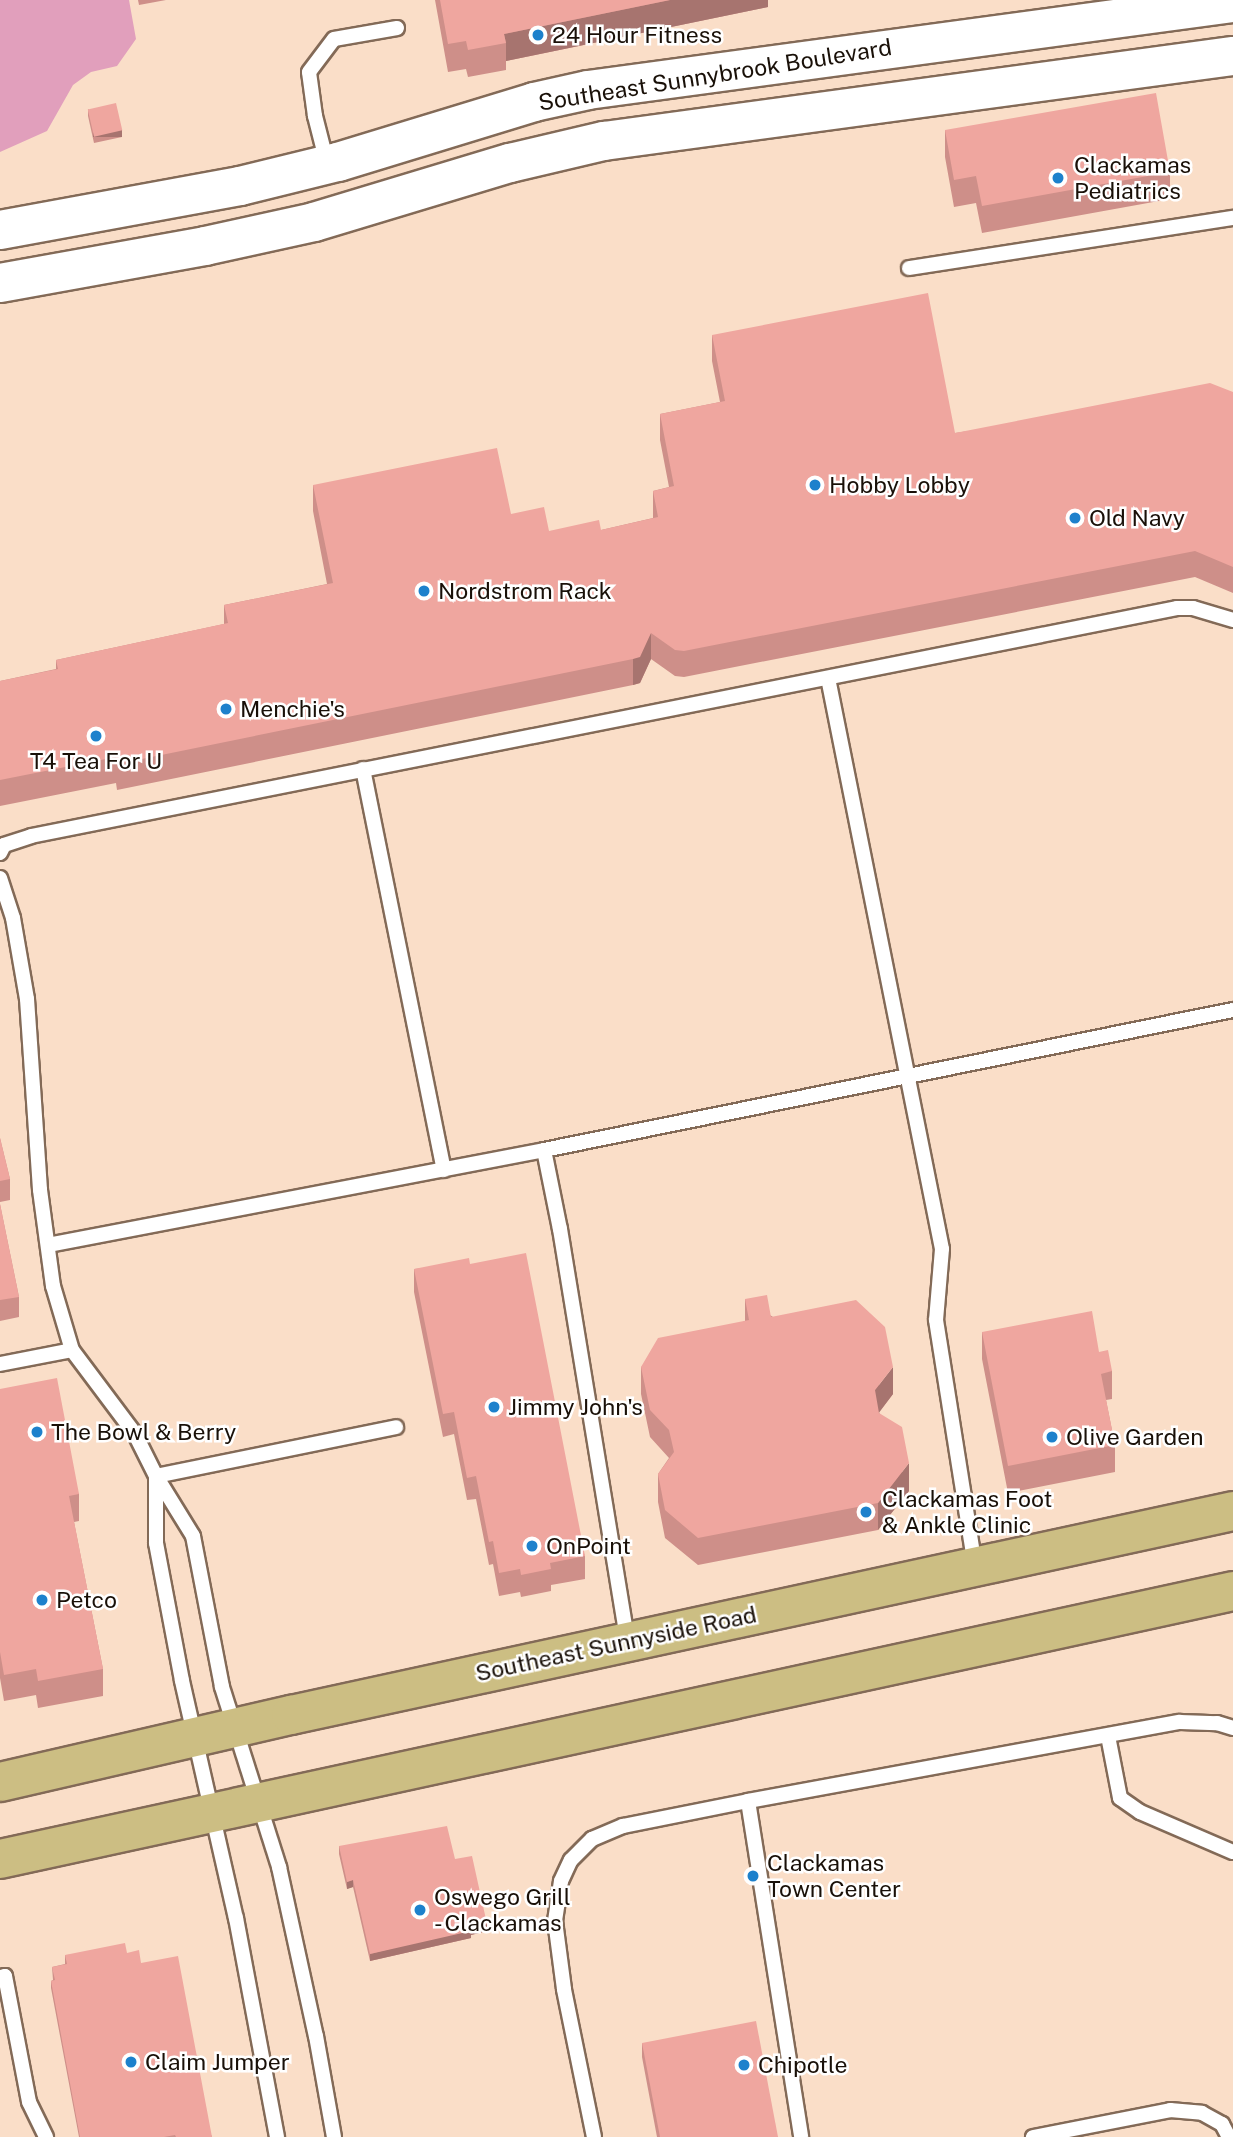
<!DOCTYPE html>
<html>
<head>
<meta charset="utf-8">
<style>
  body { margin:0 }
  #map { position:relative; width:1233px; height:2137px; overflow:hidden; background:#fadec8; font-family:"Public Sans",sans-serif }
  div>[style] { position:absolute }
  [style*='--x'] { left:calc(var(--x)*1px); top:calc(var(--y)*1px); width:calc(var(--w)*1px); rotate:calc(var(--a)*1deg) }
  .forest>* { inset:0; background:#e19fbc }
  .roads { filter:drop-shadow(2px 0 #836a57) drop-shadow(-2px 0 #836a57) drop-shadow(0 2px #836a57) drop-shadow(0 -2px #836a57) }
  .lane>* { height:14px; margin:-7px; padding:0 7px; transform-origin:7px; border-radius:7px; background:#fff }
  .secondary>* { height:38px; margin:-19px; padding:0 19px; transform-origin:19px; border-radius:19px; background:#fff }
  .primary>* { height:38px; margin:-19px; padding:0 19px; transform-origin:19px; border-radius:19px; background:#ccbe83 }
  .wall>* { inset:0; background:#ce8f89 }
  .shaded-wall>* { inset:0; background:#a7746f; transform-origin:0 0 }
  .building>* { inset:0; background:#efa69f; transform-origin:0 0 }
  .dots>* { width:19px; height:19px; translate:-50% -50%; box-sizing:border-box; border:4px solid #fff; border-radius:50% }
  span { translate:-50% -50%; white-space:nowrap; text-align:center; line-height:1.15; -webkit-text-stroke:5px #fff; paint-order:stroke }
  .poi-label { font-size:23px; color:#191008 }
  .left { translate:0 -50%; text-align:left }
  .street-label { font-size:23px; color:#191008 }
</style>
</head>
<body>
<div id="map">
  <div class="forest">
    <div style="clip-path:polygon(0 0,129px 0,136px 39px,117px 66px,91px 72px,73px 85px,47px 131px,0 152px)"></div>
  </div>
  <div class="roads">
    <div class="lane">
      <div style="--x:327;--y:163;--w:49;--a:-104.3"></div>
      <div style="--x:315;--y:116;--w:44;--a:-97.8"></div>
      <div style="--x:309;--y:72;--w:41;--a:-52.9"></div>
      <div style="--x:334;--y:39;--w:64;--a:-9.9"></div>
      <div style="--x:909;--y:268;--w:328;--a:-8.8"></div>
      <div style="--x:828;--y:678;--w:582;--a:78.71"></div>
      <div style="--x:942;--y:1249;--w:71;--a:94.8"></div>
      <div style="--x:936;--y:1320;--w:248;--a:81"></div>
      <div style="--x:363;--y:769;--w:409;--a:78.6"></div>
      <div style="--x:0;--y:853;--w:9;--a:-63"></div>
      <div style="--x:4;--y:845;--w:28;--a:-18"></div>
      <div style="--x:31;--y:836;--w:1168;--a:-11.25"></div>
      <div style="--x:1177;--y:608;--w:16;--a:0"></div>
      <div style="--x:1193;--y:608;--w:42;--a:16.7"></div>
      <div style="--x:0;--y:878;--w:42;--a:72"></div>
      <div style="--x:13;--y:918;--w:82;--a:80.2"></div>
      <div style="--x:27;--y:999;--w:191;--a:86.1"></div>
      <div style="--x:40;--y:1190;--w:97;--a:82.3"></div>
      <div style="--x:53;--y:1286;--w:67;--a:73.5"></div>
      <div style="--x:72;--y:1350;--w:105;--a:53.1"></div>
      <div style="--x:135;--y:1434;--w:47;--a:63.4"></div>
      <div style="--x:156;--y:1476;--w:70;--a:58.3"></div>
      <div style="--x:193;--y:1536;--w:154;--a:79.1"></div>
      <div style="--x:222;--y:1687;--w:189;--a:72.4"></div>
      <div style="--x:279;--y:1867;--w:173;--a:77.7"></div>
      <div style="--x:316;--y:2036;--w:103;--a:79.9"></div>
      <div style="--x:544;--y:1150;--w:703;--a:-11.49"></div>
      <div style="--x:48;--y:1245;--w:505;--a:-10.84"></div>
      <div style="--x:544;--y:1150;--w:81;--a:78.6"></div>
      <div style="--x:560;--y:1229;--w:416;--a:80.7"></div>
      <div style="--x:0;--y:1364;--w:73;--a:-11"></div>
      <div style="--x:156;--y:1476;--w:245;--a:-11.5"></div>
      <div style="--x:156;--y:1478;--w:65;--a:90"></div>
      <div style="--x:156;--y:1543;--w:140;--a:79.3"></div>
      <div style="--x:182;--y:1681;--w:243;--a:77.2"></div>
      <div style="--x:236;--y:1918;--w:223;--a:79.4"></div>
      <div style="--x:1108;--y:1736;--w:63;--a:79"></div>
      <div style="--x:1120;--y:1798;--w:24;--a:35"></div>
      <div style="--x:1140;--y:1812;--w:101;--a:23.3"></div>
      <div style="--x:748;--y:1801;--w:340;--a:81"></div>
      <div style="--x:0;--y:1977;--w:5;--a:-11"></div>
      <div style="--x:5;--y:1976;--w:128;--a:79.2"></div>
      <div style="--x:29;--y:2102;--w:39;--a:64"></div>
      <div style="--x:594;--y:2137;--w:151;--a:-101.5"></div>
      <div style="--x:564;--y:1989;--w:69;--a:-97.5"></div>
      <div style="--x:555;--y:1921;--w:40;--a:-81.5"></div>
      <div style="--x:561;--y:1881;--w:23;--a:-65"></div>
      <div style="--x:571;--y:1860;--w:30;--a:-45"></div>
      <div style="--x:592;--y:1839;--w:34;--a:-23"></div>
      <div style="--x:623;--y:1826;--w:127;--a:-11.3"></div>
      <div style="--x:748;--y:1801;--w:439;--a:-10.4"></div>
      <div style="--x:1180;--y:1722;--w:37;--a:2"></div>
      <div style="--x:1217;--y:1723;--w:17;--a:17"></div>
      <div style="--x:1033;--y:2137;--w:140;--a:-11.1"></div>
      <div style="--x:1170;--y:2110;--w:32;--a:5"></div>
      <div style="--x:1202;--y:2113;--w:23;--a:29"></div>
      <div style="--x:1222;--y:2124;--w:15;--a:62"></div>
    </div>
    <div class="secondary">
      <div style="--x:0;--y:230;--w:244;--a:-10.4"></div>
      <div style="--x:240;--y:186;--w:101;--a:-13.8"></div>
      <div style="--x:338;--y:162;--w:205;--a:-17"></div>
      <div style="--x:534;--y:102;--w:55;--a:-12.5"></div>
      <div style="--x:588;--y:90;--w:651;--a:-7.68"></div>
      <div style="--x:0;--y:283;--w:208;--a:-10.2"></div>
      <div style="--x:205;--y:246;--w:112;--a:-12.4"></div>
      <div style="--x:314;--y:222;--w:205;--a:-16.8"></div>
      <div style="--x:510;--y:163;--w:97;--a:-13.2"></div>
      <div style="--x:604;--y:141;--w:635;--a:-7.7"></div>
    </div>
    <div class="primary">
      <div style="--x:0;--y:1782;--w:299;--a:-13"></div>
      <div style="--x:291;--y:1715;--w:964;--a:-12.22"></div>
      <div style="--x:0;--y:1859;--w:1262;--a:-12.26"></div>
    </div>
  </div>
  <div class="wall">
    <div style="clip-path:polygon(138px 0,166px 0,139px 5px)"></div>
    <div style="clip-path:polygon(435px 0,768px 0,768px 7px,506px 61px,506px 70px,468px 77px,466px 69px,448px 72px)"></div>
    <div style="clip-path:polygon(88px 109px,122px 137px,94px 143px,88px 116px)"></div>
    <div style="clip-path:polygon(945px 130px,1170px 172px,1170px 199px,982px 233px,976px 203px,954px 207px,945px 157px)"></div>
    <div style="clip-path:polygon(712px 335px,955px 433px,1233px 392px,1233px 593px,1195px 577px,684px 677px,675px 676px,651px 659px,640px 683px,633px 685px,117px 790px,116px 783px,0 806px,0 681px,56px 669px,56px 660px,224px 624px,224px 605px,327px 584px,313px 511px,313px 485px,511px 514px,549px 531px,601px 530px,653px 518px,653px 491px,669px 487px,660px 440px,660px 414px,720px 402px,712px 361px)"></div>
    <div style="clip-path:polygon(0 1138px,10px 1179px,10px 1200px,0 1202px)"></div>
    <div style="clip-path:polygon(0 1204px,19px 1297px,19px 1317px,0 1321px)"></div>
    <div style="clip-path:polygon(470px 1264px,585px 1556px,585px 1579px,551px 1585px,551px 1591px,521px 1597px,520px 1592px,499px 1596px,493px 1564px,489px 1565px,476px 1499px,467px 1500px,454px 1434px,443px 1437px,414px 1292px,414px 1269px)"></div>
    <div style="clip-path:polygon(745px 1299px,893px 1394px,879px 1412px,909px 1491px,878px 1530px,698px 1565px,665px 1538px,658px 1502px,658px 1474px,669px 1458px,650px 1437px,641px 1394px,641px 1367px,745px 1321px)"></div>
    <div style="clip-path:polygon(982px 1332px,1099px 1352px,1112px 1371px,1112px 1399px,1106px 1400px,1115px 1445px,1115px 1472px,1008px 1493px,982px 1359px)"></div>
    <div style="clip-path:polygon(0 1389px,79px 1494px,79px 1521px,74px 1522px,103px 1669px,103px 1696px,38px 1708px,36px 1695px,4px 1701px,0 1678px)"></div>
    <div style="clip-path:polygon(339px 1846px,455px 1859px,487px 1931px,471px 1935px,471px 1938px,370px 1961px,353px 1887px,347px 1889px,339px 1854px)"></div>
    <div style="clip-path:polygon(127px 1953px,141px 1963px,212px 2137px,79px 2137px,51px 1988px,51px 1981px,53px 1980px,52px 1967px,65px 1964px,65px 1955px)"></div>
    <div style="clip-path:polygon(642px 2043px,778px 2137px,657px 2137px,642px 2057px)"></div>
  </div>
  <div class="shaded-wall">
    <div style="clip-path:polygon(670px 0,768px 0,768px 7px,506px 61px,506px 43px,504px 34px)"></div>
    <div style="left:122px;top:130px;width:7px;height:29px;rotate:90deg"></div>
    <div style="clip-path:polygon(651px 633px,651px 659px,640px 683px,633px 685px,633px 659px)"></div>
    <div style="clip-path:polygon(893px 1367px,893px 1394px,875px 1418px,875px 1390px)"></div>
    <div style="clip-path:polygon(909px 1463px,909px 1491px,878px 1530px,878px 1503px)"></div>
    <div style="clip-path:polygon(353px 1880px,353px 1887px,347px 1889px,347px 1882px)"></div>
    <div style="clip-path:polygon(487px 1924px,487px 1931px,471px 1935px,471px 1938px,370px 1961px,370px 1954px)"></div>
  </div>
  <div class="building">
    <div style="clip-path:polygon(440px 0,670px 0,504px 34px,506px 43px,468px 50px,466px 41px,448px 44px)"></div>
    <div style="clip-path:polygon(1156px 93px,1170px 172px,982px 206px,976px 176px,954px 180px,945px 130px)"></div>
    <div style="left:116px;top:103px;width:28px;height:29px;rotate:77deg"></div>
    <div style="clip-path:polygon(928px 293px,955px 433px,1210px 383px,1233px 392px,1233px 567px,1195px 551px,684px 651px,675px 650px,651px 633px,640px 657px,633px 659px,117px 764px,116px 757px,0 780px,0 681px,58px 669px,56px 660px,228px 623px,224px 605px,333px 583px,313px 485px,497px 448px,511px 514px,544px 507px,549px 531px,599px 520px,601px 530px,658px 517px,653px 491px,674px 486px,660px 414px,725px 401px,712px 335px)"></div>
    <div style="clip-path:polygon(0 1138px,10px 1179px,0 1181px)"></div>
    <div style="clip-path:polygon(0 1204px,19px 1297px,0 1300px)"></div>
    <div style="clip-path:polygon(526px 1253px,585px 1556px,550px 1563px,551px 1569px,521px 1575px,520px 1569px,499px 1573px,493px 1541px,489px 1542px,476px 1476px,467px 1478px,454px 1412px,443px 1414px,414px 1269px,469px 1258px,470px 1264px)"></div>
    <div style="clip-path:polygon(767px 1295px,771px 1317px,856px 1300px,885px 1327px,893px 1367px,875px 1390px,879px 1413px,902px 1427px,909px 1463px,878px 1503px,698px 1538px,665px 1510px,658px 1474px,674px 1452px,669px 1430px,650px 1410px,641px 1367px,658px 1338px,749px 1320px,745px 1299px)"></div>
    <div style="clip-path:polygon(1092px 1311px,1099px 1352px,1108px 1350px,1112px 1371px,1101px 1374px,1115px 1445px,1008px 1466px,982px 1332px)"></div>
    <div style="clip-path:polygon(57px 1378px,79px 1494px,69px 1496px,103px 1669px,38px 1681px,36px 1669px,4px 1675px,0 1652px,0 1389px)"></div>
    <div style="clip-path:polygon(447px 1826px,455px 1859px,472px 1856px,487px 1924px,471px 1928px,471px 1931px,370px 1954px,353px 1880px,347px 1882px,339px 1846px)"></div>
    <div style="clip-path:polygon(125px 1943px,127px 1953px,139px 1950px,141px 1963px,178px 1956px,212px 2137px,176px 2137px,175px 2135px,164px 2137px,80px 2137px,51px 1981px,55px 1980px,52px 1967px,67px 1964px,65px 1955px)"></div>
    <div style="clip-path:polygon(756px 2021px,778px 2137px,660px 2137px,642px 2043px)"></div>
  </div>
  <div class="dots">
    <div style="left:538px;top:35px;background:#1d81cc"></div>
    <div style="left:1058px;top:178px;background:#1d81cc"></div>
    <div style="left:815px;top:485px;background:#1d81cc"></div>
    <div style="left:1075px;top:518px;background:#1d81cc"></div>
    <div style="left:424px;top:591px;background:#1d81cc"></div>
    <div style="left:226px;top:709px;background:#1d81cc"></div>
    <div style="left:96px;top:736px;background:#1d81cc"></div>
    <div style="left:494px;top:1407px;background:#1d81cc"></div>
    <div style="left:37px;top:1432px;background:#1d81cc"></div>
    <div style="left:1052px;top:1437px;background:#1d81cc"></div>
    <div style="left:866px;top:1512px;background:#1d81cc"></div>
    <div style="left:532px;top:1546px;background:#1d81cc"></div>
    <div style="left:42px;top:1600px;background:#1d81cc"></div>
    <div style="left:753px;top:1876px;background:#1d81cc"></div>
    <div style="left:420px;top:1910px;background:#1d81cc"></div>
    <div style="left:131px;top:2062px;background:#1d81cc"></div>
    <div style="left:744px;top:2065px;background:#1d81cc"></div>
  </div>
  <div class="poi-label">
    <span class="left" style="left:552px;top:35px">24 Hour Fitness</span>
    <span class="left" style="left:1074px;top:178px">Clackamas<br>Pediatrics</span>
    <span class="left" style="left:829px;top:485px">Hobby Lobby</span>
    <span class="left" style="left:1089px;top:518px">Old Navy</span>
    <span class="left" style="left:438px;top:591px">Nordstrom Rack</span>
    <span class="left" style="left:240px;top:709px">Menchie's</span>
    <span style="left:96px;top:761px">T4 Tea For U</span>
    <span class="left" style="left:508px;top:1407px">Jimmy John's</span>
    <span class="left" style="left:51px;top:1432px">The Bowl &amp; Berry</span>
    <span class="left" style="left:1066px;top:1437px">Olive Garden</span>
    <span class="left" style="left:882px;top:1512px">Clackamas Foot<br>&amp; Ankle Clinic</span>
    <span class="left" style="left:546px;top:1546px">OnPoint</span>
    <span class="left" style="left:56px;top:1600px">Petco</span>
    <span class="left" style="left:767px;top:1876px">Clackamas<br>Town Center</span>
    <span class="left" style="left:434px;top:1910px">Oswego Grill<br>- Clackamas</span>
    <span class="left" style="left:145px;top:2062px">Claim Jumper</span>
    <span class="left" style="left:758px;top:2065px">Chipotle</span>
  </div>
  <div class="street-label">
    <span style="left:715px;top:75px;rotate:-9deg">Southeast Sunnybrook Boulevard</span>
    <span style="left:616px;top:1644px;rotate:-12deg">Southeast Sunnyside Road</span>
  </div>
</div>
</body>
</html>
